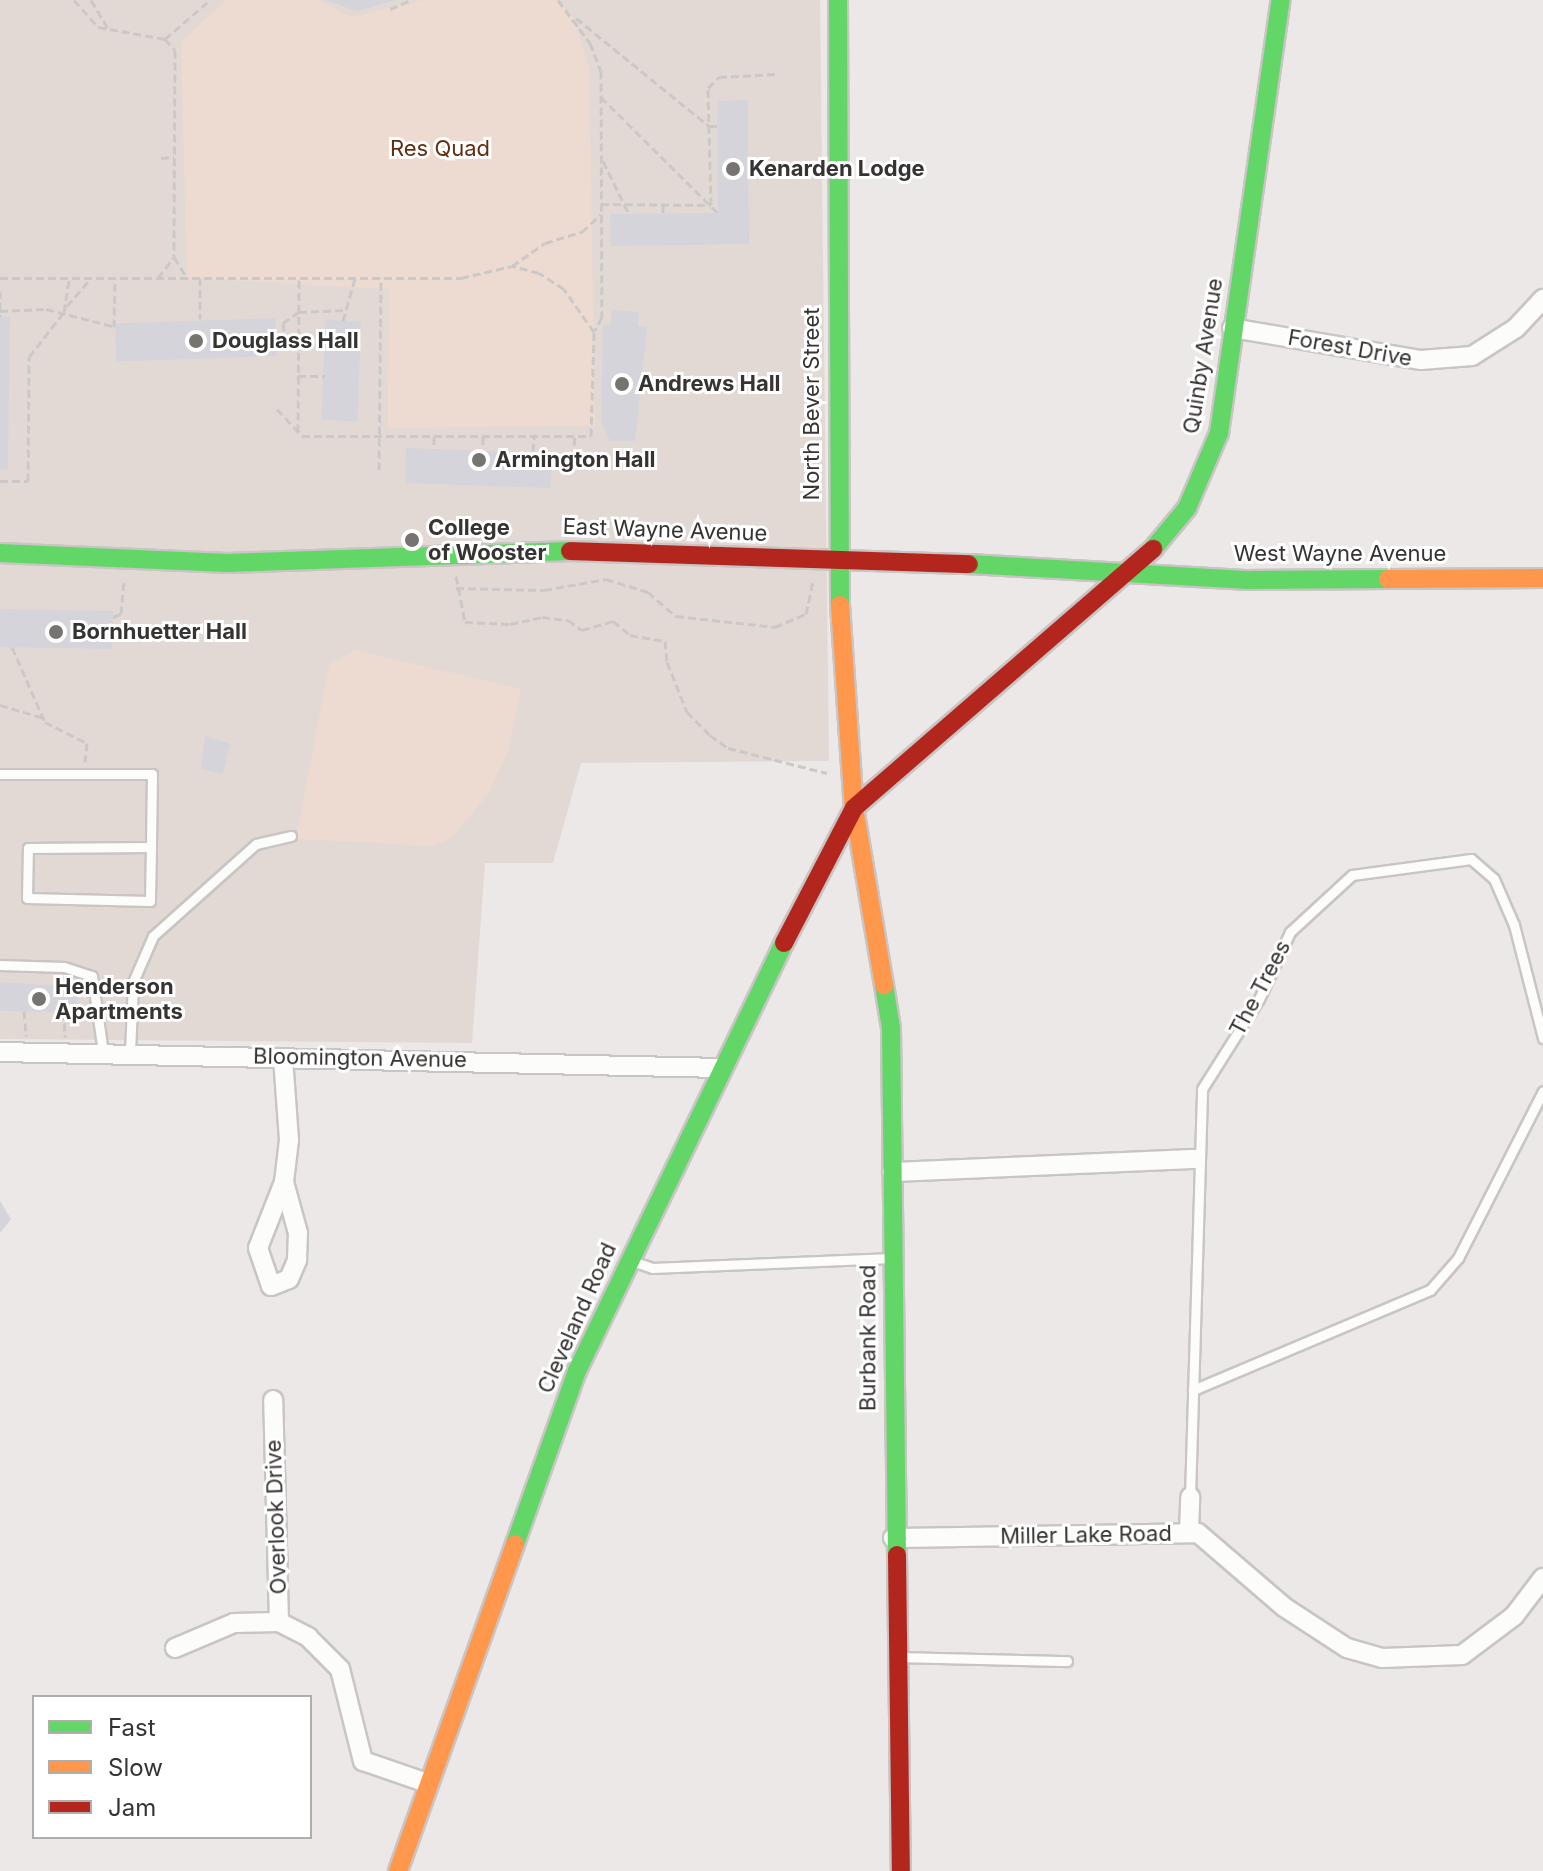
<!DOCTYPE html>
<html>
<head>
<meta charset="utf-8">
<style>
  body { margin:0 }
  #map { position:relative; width:1543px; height:1871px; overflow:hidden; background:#ece8e7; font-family:Inter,sans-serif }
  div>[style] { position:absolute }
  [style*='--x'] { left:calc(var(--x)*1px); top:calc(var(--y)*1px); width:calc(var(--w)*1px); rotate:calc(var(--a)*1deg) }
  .built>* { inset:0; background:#e3d9d4 }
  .green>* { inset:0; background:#eddad0 }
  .building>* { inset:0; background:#d4d4da; transform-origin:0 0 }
  .path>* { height:3px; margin-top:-1.5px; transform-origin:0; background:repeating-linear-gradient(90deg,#cbc9c8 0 8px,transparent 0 12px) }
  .roads { filter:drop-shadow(2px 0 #c8c5c4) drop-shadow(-2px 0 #c8c5c4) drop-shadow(0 2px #c8c5c4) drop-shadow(0 -2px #c8c5c4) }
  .lane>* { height:9px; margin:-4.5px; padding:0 4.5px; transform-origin:4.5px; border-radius:4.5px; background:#fcfcfb }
  .street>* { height:18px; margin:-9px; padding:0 9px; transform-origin:9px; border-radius:9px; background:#fcfcfb }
  .fast>* { height:18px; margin:-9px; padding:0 9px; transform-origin:9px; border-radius:9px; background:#63d668 }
  .slow>* { height:18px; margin:-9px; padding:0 9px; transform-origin:9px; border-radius:9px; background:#ff974d }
  .jam>* { height:18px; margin:-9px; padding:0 9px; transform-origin:9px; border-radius:9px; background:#b3261e }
  .dots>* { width:22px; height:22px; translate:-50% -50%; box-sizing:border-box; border:4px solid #fff; border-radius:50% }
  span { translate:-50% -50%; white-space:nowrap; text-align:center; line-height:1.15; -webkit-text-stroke:6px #fff; paint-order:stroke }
  .park-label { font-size:22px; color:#612f12 }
  .poi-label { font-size:22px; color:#363432; font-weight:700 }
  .left { translate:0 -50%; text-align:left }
  .street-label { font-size:22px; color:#363432 }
  .legend { position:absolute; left:32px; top:1695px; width:280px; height:144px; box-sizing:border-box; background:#fff; border:2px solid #afaead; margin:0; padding:10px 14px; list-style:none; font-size:24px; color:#363432 }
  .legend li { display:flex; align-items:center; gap:16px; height:40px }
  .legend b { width:40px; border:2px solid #afaead }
</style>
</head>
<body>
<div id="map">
  <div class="built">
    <div style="clip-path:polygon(0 0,820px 0,829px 761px,581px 763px,553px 863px,485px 863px,472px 1043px,0 1039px)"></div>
  </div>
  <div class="green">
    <div style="clip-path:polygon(226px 0,318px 0,351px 17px,423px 0,556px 0,573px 16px,589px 68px,595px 426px,388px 428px,389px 289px,187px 278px,181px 42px)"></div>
    <div style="clip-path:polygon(355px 650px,521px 689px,508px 751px,489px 793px,451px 838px,433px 846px,296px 839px,329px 665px)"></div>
  </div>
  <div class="building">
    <div style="clip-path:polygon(325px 0,397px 0,357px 11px)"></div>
    <div style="clip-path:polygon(748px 100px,749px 244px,611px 246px,610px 214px,718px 213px,717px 101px)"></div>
    <div style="clip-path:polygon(612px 310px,639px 312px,638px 326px,647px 327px,635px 441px,610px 441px,601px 422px,603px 325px,611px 325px)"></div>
    <div style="clip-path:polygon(0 317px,10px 317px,8px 470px,0 469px)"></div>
    <div style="left:275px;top:318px;width:38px;height:160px;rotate:88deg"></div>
    <div style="left:325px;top:320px;width:36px;height:100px;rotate:2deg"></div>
    <div style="left:406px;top:448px;width:146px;height:35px;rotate:2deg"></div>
    <div style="left:0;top:609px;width:113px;height:38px;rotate:1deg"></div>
    <div style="clip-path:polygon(205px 736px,230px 744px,223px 774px,201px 769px)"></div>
    <div style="clip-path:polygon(0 982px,78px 987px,77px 1012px,0 1011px)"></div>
    <div style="clip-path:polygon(0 1201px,11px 1219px,0 1233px)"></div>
  </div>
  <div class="path">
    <div style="--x:74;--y:0;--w:36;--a:48"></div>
    <div style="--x:98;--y:27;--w:68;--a:10.2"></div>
    <div style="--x:165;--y:39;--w:15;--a:48"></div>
    <div style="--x:175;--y:50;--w:207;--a:90.3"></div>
    <div style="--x:91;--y:0;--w:33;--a:59"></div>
    <div style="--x:558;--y:0;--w:54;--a:53.3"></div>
    <div style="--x:590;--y:43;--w:30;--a:69"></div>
    <div style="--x:601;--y:71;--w:246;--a:89.8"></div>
    <div style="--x:602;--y:317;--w:15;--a:118"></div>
    <div style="--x:390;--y:9;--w:23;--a:-23"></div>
    <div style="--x:576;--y:18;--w:171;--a:39.1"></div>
    <div style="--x:709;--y:126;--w:8;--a:0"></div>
    <div style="--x:165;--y:39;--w:60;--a:-40.9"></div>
    <div style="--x:601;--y:97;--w:165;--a:44.8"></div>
    <div style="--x:161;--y:158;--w:13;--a:-4"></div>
    <div style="--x:603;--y:161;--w:59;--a:63.9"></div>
    <div style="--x:601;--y:204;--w:110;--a:0.5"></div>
    <div style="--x:711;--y:205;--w:117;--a:-91.5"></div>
    <div style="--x:708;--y:88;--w:16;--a:-45"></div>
    <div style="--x:719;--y:77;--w:57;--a:-3"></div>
    <div style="--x:663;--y:205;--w:8;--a:90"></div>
    <div style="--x:0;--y:278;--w:461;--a:0"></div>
    <div style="--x:461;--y:278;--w:52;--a:-13.2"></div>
    <div style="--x:512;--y:266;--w:40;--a:-34.9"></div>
    <div style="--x:545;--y:243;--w:39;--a:-17"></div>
    <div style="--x:582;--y:232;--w:26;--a:-43"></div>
    <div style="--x:158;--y:278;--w:26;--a:-53"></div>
    <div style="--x:174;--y:257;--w:25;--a:58"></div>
    <div style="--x:200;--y:278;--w:41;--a:90"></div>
    <div style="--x:0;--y:291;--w:26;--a:90"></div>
    <div style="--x:67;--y:306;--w:37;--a:-49"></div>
    <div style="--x:0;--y:311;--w:46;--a:-2.5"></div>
    <div style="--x:46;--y:309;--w:72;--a:14.4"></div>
    <div style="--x:343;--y:321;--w:45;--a:-74.4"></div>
    <div style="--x:114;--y:327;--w:49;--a:-88.8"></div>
    <div style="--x:284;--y:331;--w:8;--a:-97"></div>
    <div style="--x:283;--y:323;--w:19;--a:-35"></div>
    <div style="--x:299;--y:312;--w:45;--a:-2.5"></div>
    <div style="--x:298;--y:376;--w:27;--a:0"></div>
    <div style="--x:277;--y:409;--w:37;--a:47"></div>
    <div style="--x:302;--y:436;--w:289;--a:0"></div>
    <div style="--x:591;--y:436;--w:104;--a:-88.3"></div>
    <div style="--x:594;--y:332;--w:52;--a:-124.9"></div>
    <div style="--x:564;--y:289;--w:30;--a:-147"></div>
    <div style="--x:539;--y:273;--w:28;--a:-165"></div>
    <div style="--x:298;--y:432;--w:154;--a:-89.6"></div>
    <div style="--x:434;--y:436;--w:13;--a:90"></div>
    <div style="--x:483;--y:436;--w:14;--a:90"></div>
    <div style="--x:533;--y:451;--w:15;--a:-86"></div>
    <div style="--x:552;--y:468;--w:21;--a:3"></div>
    <div style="--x:573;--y:469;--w:33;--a:-87"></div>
    <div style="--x:379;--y:470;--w:192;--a:-89.4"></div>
    <div style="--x:0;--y:481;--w:28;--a:0"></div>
    <div style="--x:28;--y:481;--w:124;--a:-89.5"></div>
    <div style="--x:29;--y:357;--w:57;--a:-52.1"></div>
    <div style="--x:64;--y:312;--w:33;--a:-81"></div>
    <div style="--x:456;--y:576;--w:47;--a:78.9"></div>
    <div style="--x:465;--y:622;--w:45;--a:2.5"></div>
    <div style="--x:510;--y:624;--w:33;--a:-12"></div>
    <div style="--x:542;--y:617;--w:26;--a:7"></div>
    <div style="--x:568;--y:620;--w:17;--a:36"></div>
    <div style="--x:582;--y:630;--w:32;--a:-16"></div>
    <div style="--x:613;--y:621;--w:22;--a:39"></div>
    <div style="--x:630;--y:635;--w:36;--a:10"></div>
    <div style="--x:665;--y:641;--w:21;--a:85"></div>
    <div style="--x:667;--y:662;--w:54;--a:68.2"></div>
    <div style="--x:687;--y:712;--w:33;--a:45"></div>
    <div style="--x:710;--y:735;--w:22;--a:36"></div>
    <div style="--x:728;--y:748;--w:102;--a:14.2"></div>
    <div style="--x:456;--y:588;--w:88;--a:1.3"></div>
    <div style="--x:544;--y:590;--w:63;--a:-10.1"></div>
    <div style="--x:606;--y:579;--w:44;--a:17.2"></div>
    <div style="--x:648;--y:592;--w:37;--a:41"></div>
    <div style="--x:676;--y:616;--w:100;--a:6.3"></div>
    <div style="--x:775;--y:627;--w:34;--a:-23"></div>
    <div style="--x:806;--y:614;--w:35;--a:-78"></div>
    <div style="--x:113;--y:617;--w:9;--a:-21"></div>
    <div style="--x:121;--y:614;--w:32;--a:-85"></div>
    <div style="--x:12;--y:647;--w:82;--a:66.3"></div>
    <div style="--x:45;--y:722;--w:47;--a:26.6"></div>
    <div style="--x:87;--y:743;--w:19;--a:96"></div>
    <div style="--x:0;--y:705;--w:46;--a:16.5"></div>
    <div style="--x:24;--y:1011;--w:25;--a:85"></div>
    <div style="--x:64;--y:1011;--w:26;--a:88"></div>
  </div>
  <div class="roads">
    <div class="lane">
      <div style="--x:0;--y:774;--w:152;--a:0"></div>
      <div style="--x:152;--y:774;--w:73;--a:90.8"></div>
      <div style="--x:151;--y:847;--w:54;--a:91.1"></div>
      <div style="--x:150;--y:901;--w:123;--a:-178.6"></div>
      <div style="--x:27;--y:898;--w:50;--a:-88.9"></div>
      <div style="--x:28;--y:848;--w:123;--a:-0.5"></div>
      <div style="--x:0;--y:965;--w:64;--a:1.8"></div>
      <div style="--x:64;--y:967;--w:29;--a:18"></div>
      <div style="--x:92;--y:976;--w:77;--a:81.8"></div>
      <div style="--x:130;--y:1052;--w:70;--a:-87.5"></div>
      <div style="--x:133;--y:982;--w:50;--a:-66.5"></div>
      <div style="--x:153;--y:936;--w:138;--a:-41.8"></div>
      <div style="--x:256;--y:844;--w:36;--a:-13"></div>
      <div style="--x:632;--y:1261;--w:21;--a:19"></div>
      <div style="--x:652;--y:1268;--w:240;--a:-2.4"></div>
      <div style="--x:1193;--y:1390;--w:257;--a:-22.9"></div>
      <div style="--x:1430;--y:1290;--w:43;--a:-48.8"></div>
      <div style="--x:1458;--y:1258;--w:187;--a:-63"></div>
      <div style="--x:1190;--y:1497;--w:408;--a:-88.3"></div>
      <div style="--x:1202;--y:1089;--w:107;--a:-57.7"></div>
      <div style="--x:1259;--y:999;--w:74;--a:-65.2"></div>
      <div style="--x:1290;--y:932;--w:84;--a:-42.6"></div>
      <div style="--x:1352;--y:875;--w:120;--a:-7.7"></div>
      <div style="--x:1471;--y:859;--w:30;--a:41"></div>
      <div style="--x:1494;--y:879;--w:50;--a:66.5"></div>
      <div style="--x:1514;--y:925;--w:117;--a:75.6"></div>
      <div style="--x:902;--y:1657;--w:165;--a:1.4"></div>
    </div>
    <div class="street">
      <div style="--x:1232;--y:328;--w:192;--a:9.6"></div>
      <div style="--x:1421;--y:360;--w:51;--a:-4.5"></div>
      <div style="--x:1472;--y:356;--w:52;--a:-32.5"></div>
      <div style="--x:1516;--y:328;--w:40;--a:-47"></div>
      <div style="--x:0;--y:1052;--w:719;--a:1.27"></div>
      <div style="--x:283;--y:1058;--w:82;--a:85.8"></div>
      <div style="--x:289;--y:1140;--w:42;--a:96.8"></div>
      <div style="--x:284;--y:1182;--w:71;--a:111.5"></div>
      <div style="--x:258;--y:1248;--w:40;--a:71.1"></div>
      <div style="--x:271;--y:1286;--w:19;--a:-21"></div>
      <div style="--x:289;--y:1279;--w:21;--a:-67"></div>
      <div style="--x:297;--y:1260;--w:27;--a:-88"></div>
      <div style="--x:298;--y:1233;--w:53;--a:-105.4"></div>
      <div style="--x:892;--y:1172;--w:303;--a:-2.5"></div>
      <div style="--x:1189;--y:1533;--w:36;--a:-88"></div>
      <div style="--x:893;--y:1538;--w:305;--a:-0.9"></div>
      <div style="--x:1198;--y:1533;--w:113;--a:40.7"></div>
      <div style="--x:1284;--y:1607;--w:75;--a:33.1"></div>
      <div style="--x:1347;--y:1648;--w:36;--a:16"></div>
      <div style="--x:1382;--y:1658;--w:80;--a:-2.1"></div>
      <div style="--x:1462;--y:1655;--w:65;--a:-36.9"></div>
      <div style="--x:1514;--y:1616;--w:48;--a:-52.7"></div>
      <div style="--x:279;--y:1622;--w:33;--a:27"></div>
      <div style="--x:308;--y:1637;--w:45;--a:45"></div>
      <div style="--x:340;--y:1669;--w:95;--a:76"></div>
      <div style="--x:363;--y:1761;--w:68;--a:19"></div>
      <div style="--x:175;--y:1648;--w:64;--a:-23"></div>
      <div style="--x:234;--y:1623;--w:45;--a:-1.3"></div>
      <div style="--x:279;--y:1622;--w:222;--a:-91.5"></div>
    </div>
    <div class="fast">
      <div style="--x:838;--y:0;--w:605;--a:89.81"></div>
      <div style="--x:1153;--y:549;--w:53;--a:-50.3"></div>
      <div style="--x:1187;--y:508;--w:82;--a:-66.9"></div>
      <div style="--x:1219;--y:433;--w:437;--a:-81.9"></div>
      <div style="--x:0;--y:553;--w:227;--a:2.5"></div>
      <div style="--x:227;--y:563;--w:343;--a:-2"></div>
      <div style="--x:969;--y:564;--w:276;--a:3.3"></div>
      <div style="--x:1245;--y:580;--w:143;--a:-0.4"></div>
      <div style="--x:884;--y:985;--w:44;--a:80.8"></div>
      <div style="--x:891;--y:1028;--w:527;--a:89.35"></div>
      <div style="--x:515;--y:1544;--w:184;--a:-70.3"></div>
      <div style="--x:577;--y:1371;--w:475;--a:-64.2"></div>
    </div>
    <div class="slow">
      <div style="--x:1388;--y:579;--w:155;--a:-0.4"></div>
      <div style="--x:840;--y:605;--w:203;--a:86.1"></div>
      <div style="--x:854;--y:808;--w:180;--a:80.4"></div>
      <div style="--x:398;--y:1871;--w:347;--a:-70.3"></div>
    </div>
    <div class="jam">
      <div style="--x:570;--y:551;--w:399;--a:1.9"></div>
      <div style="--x:784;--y:943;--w:152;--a:-62.6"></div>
      <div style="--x:854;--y:808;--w:396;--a:-40.9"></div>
      <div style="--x:897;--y:1555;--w:316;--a:89.3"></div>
    </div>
  </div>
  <div class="dots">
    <div style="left:733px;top:169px;background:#767371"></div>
    <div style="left:196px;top:341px;background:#767371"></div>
    <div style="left:622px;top:384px;background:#767371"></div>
    <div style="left:479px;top:460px;background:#767371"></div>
    <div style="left:412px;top:540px;background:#767371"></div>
    <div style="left:56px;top:632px;background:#767371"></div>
    <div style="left:39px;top:999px;background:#767371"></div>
  </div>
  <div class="park-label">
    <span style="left:440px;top:149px">Res Quad</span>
  </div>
  <div class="poi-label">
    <span class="left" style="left:749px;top:169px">Kenarden Lodge</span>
    <span class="left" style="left:212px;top:341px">Douglass Hall</span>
    <span class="left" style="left:638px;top:384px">Andrews Hall</span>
    <span class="left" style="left:495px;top:460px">Armington Hall</span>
    <span class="left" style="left:428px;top:540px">College<br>of Wooster</span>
    <span class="left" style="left:72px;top:632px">Bornhuetter Hall</span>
    <span class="left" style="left:55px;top:999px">Henderson<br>Apartments</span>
  </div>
  <div class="street-label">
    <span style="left:1350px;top:348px;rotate:10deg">Forest Drive</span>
    <span style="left:1203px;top:356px;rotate:-81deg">Quinby Avenue</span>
    <span style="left:812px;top:404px;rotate:-90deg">North Bever Street</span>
    <span style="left:665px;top:530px;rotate:2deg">East Wayne Avenue</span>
    <span style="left:1340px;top:554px">West Wayne Avenue</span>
    <span style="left:1260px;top:988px;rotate:-62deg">The Trees</span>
    <span style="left:360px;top:1058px;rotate:1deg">Bloomington Avenue</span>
    <span style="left:577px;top:1318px;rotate:-66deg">Cleveland Road</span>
    <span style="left:868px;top:1338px;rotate:-90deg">Burbank Road</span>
    <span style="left:276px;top:1517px;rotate:-92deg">Overlook Drive</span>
    <span style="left:1086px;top:1535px;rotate:-1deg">Miller Lake Road</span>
  </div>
  <ul class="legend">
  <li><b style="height:10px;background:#63d668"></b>Fast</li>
  <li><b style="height:10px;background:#ff974d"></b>Slow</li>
  <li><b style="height:10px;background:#b3261e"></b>Jam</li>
  </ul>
</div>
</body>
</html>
